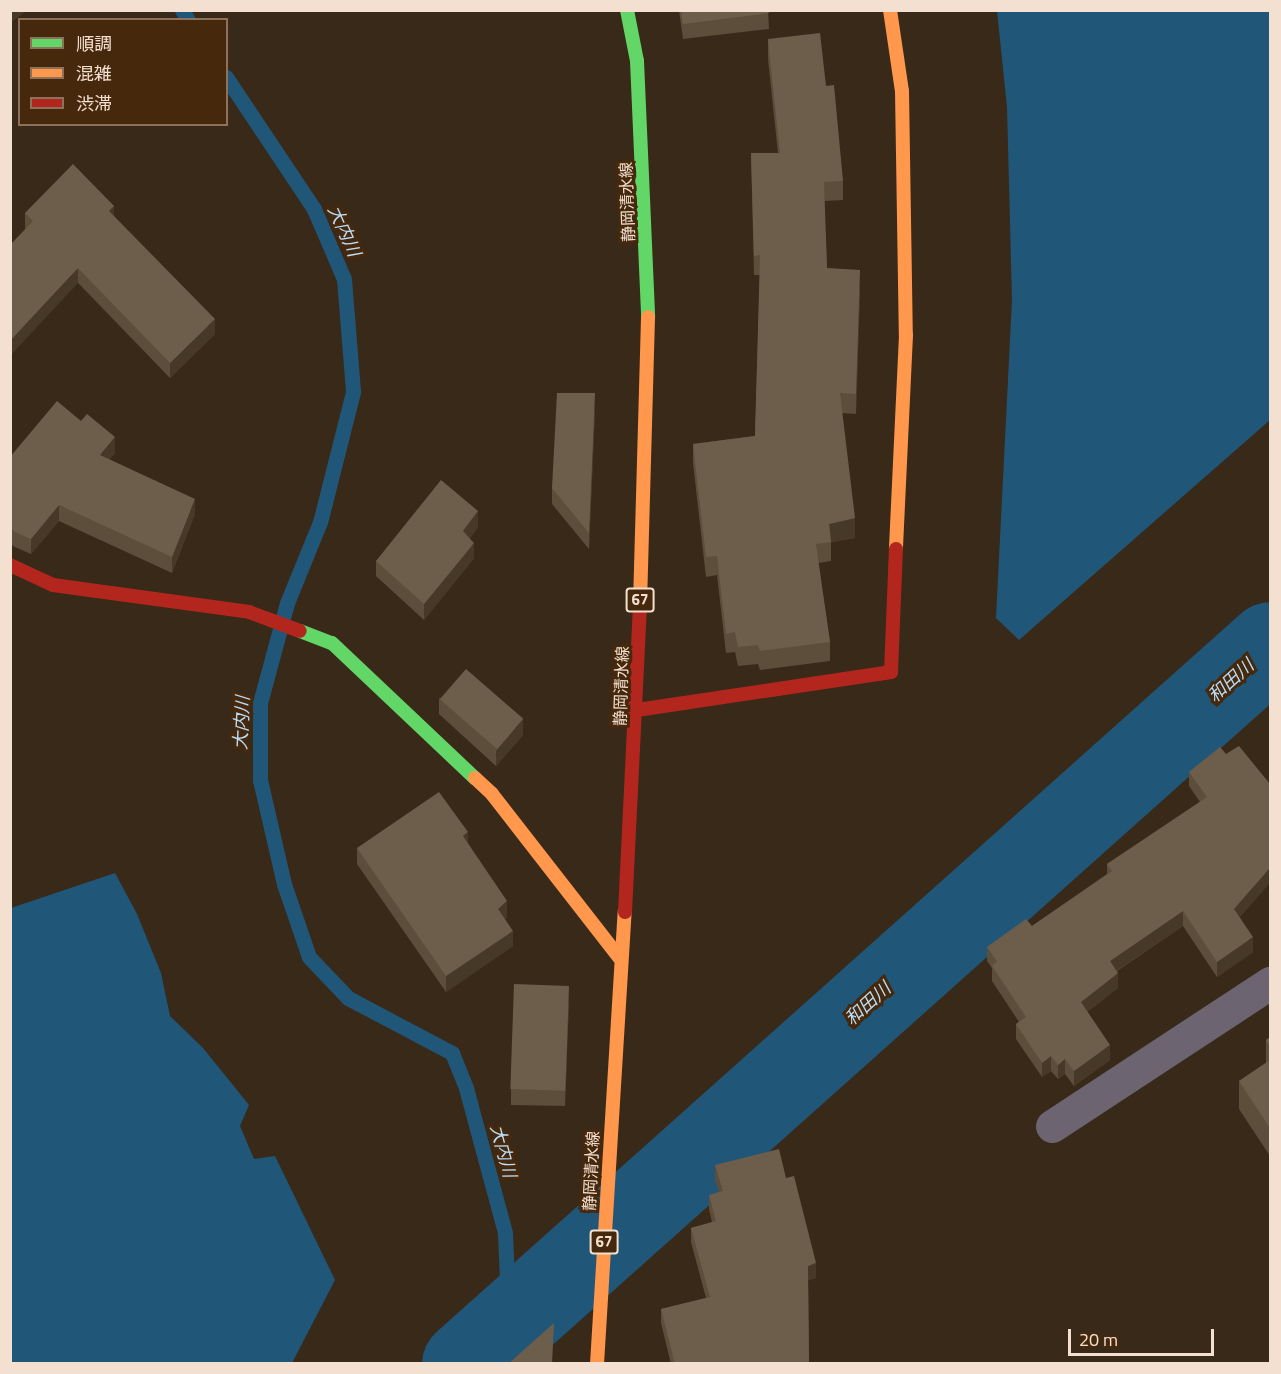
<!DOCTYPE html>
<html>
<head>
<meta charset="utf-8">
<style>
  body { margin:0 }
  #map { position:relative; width:1281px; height:1374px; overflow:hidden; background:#392919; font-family:"Titillium Web","Noto Sans JP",sans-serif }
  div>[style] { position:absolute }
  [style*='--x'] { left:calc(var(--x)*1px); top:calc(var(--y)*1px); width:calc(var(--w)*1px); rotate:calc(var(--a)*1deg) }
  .water>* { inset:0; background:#205779 }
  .stream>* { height:15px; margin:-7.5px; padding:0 7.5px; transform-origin:7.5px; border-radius:7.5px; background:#205779 }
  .river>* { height:87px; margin:-43.5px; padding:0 43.5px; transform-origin:43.5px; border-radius:43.5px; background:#205779 }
  .street>* { height:33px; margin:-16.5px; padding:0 16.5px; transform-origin:16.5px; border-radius:16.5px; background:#6c6471 }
  .fast>* { height:14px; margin:-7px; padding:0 7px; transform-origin:7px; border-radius:7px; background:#63d668 }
  .slow>* { height:14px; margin:-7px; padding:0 7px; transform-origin:7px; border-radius:7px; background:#ff974d }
  .jam>* { height:14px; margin:-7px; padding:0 7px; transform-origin:7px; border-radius:7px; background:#b3261e }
  .wall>* { inset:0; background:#5c4e3b }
  .shaded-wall>* { inset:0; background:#473927 }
  .building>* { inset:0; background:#6d5e4b; transform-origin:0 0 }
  span { translate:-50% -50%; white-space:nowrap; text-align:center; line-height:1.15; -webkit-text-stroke:6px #46280c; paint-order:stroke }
  .shield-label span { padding:2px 4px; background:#46280c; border:2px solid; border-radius:4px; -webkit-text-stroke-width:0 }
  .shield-label { font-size:15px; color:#f4e0d1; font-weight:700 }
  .street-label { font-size:16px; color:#f4e0d1 }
  .water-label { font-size:18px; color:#b7ddfa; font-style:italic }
  .frame { position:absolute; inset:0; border:12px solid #f4e0d1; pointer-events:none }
  .legend { position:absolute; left:18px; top:18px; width:210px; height:108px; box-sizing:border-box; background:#46280c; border:2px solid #8c725b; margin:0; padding:8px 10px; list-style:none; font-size:18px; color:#f4e0d1 }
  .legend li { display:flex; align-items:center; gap:12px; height:30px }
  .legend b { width:30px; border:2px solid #8c725b }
  .scale { position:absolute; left:1068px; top:1329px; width:146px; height:27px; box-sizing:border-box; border:3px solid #f4e0d1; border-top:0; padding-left:8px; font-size:18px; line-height:21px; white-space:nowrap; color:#f4e0d1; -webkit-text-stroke:4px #46280c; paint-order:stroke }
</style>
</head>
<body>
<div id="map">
  <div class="water">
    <div style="clip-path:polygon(997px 11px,1270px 11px,1270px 420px,1019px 640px,996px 618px,1012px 300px,1007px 107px)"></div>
    <div style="clip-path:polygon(115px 873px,137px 914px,161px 973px,170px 1016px,203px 1048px,249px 1105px,240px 1126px,254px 1159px,275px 1156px,335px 1280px,292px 1363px,11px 1363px,11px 908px)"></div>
  </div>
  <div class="stream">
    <div style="--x:182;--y:10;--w:12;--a:59"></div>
    <div style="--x:226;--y:77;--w:159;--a:56.3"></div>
    <div style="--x:314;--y:209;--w:76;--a:66.8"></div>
    <div style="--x:344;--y:279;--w:113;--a:85.4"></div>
    <div style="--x:353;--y:392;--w:134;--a:104.2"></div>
    <div style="--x:320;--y:522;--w:87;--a:112.2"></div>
    <div style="--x:287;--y:603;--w:104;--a:105.1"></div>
    <div style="--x:260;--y:703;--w:77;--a:90"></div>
    <div style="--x:260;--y:780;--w:107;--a:77"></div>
    <div style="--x:284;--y:884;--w:77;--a:71.1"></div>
    <div style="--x:309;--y:957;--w:57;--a:46.4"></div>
    <div style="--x:348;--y:998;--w:118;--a:27.9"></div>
    <div style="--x:452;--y:1053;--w:38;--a:68"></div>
    <div style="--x:466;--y:1088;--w:150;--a:74.9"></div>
    <div style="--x:505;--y:1233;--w:92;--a:87.5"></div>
  </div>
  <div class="river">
    <div style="--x:465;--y:1364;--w:1079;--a:-41.77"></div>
  </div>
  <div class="street">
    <div style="--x:1052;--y:1126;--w:261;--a:-33.3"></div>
  </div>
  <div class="fast">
    <div style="--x:627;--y:10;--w:52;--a:78.9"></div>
    <div style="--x:637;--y:61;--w:256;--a:87.5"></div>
    <div style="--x:300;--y:631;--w:34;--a:21"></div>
    <div style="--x:332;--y:643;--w:197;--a:43.4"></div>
  </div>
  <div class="slow">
    <div style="--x:890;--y:10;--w:82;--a:81.6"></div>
    <div style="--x:902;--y:91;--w:244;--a:89.1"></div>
    <div style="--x:906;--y:335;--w:214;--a:92.7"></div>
    <div style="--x:640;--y:604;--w:287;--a:-88.4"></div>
    <div style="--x:475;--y:778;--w:23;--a:43"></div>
    <div style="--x:492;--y:794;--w:207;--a:52.1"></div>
    <div style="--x:597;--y:1364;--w:453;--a:-86.5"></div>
  </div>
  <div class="jam">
    <div style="--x:10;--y:565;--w:47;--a:24.9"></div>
    <div style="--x:53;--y:585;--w:198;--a:7.8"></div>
    <div style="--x:249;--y:612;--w:54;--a:20.4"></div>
    <div style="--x:637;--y:710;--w:257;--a:-8.5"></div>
    <div style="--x:891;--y:672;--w:123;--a:-87.7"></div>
    <div style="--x:625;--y:912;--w:308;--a:-87.2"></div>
  </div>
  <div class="wall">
    <div style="clip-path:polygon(679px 10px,768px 10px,769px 29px,683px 39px)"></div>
    <div style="clip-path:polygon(768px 39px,826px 86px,843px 181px,843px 200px,824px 201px,827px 268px,860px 289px,856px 414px,842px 413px,855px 538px,831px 542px,831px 561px,818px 563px,830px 642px,830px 661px,760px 670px,758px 664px,738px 666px,735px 652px,726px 653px,717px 575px,706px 577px,693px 463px,693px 444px,755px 436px,760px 275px,754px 275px,751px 153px,778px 153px,768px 59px)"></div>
    <div style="clip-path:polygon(25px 213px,114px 216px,215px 334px,170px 378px,25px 228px)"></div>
    <div style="clip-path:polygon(595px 409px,589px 549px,552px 504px,552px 488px)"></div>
    <div style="clip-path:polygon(115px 453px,109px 459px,195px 514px,172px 573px,59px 521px,31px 554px,15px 547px,10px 544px,10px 457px)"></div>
    <div style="clip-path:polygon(478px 527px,470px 538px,474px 558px,424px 620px,376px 576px,376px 561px)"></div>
    <div style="clip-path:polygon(439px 698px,523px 735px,496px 766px,439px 714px)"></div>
    <div style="clip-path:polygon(1220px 747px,1240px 917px,1253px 952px,1217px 977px,1183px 926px,1117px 971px,1118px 988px,1087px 1012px,1110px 1060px,1074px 1086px,1065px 1074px,1058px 1079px,1051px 1071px,1042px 1077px,1016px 1039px,1016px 1024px,1019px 1022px,992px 981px,992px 968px,987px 961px,987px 947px,1032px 926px,1107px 874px,1107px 864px,1200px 802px,1189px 786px,1189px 772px)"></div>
    <div style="clip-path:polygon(468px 843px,507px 917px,505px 919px,513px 946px,446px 992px,357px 864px,357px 848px)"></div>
    <div style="clip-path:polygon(569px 1002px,565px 1106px,511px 1105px,511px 1089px)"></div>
    <div style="clip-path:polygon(1270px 1037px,1270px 1156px,1239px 1109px,1239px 1081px,1266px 1063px,1266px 1040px)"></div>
    <div style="clip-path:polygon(715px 1165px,786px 1178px,816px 1278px,808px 1280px,809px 1364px,671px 1364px,661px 1323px,661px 1309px,706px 1298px,691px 1242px,691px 1228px,712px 1222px,709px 1209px,709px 1195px,719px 1192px,715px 1180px)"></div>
  </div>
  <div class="shaded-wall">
    <div style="clip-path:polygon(10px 10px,28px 10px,10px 23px)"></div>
    <div style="clip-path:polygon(114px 206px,114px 221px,109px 211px)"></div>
    <div style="clip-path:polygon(78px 268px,78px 283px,10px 356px,10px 341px)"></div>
    <div style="clip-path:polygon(860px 270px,860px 289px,856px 414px,856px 394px)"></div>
    <div style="clip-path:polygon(215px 319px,215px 334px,170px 378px,170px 363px)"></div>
    <div style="clip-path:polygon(595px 393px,595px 409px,589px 549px,589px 533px)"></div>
    <div style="clip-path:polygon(115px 437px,115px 453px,100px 471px,100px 455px)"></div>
    <div style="clip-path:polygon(195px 499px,195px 514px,172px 573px,172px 557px)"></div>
    <div style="clip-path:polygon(59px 505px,59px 521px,31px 554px,31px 539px)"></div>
    <div style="clip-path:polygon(478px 511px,478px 527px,463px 547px,463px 531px)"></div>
    <div style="clip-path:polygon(855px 518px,855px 538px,831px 542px,829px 524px)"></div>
    <div style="clip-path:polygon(474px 543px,474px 558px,424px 620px,424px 604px)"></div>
    <div style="clip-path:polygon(523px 719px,523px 735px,496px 766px,496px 751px)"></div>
    <div style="clip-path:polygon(468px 832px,468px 848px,463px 836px)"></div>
    <div style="clip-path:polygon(1270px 868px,1270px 883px,1234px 924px,1234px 909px)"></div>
    <div style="clip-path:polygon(507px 901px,507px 917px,498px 924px,498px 909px)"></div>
    <div style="clip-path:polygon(1183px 911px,1183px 926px,1110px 975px,1110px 961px)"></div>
    <div style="clip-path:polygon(513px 931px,513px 946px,446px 992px,446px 976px)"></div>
    <div style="clip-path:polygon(1253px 937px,1253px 952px,1217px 977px,1217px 962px)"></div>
    <div style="clip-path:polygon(1118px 973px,1118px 988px,1081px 1017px,1081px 1002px)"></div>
    <div style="clip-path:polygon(569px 986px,569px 1002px,565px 1106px,565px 1091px)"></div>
    <div style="clip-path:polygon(1110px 1045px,1110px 1060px,1074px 1086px,1074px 1071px)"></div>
    <div style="clip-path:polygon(1051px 1056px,1051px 1071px,1042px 1077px,1042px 1063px)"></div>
    <div style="clip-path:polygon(1065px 1059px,1065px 1074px,1058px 1079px,1058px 1065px)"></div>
    <div style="clip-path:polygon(816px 1263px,816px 1278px,808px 1280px,808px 1266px)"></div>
  </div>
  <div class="building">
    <div style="clip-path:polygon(681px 10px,768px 10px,769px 13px,683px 24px)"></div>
    <div style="clip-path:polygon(820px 33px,826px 86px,834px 85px,843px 181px,824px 182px,827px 268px,860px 270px,856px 394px,840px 393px,855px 518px,829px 524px,831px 542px,816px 544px,830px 642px,760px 651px,758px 645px,738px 647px,735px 632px,726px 634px,717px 556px,706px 557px,693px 444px,755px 436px,760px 255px,754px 256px,751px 153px,780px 153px,768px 39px)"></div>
    <div style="clip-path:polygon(73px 164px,114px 206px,109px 211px,215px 319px,170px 363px,78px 268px,10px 341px,10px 245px,33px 221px,25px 213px)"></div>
    <div style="clip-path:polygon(557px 393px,595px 393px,589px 533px,552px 488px)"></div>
    <div style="clip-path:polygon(57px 401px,81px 421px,87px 414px,115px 437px,100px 455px,195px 499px,172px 557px,59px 505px,31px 539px,15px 532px,10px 528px,10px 457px)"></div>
    <div style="clip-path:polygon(441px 480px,478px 511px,463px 531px,474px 543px,424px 604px,376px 561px)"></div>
    <div style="left:466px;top:669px;width:76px;height:40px;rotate:41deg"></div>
    <div style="clip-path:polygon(1239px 746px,1270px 784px,1270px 868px,1234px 909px,1253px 937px,1217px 962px,1183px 911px,1110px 961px,1118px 973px,1081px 1002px,1110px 1045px,1074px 1071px,1065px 1059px,1058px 1065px,1051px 1056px,1042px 1063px,1016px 1024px,1026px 1017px,992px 966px,997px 961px,987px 947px,1026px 919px,1032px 926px,1112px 871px,1107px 864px,1207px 797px,1189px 772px,1220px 747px,1226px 754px)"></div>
    <div style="clip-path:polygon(439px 792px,468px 832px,463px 836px,507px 901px,498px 909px,513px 931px,446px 976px,357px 848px)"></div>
    <div style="left:514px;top:984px;width:55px;height:105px;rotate:2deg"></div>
    <div style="clip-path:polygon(1270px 1037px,1270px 1047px,1266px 1040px)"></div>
    <div style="clip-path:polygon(1270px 1060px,1270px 1128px,1239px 1081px)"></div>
    <div style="clip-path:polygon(779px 1149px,786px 1178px,794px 1176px,816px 1263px,808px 1266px,809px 1364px,675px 1364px,661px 1309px,710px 1297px,691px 1228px,716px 1221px,709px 1195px,723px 1191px,715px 1165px)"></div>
    <div style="clip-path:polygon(554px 1323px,552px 1364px,508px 1364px)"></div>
  </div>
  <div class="shield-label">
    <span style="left:640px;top:600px">67</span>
    <span style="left:604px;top:1242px">67</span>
  </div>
  <div class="street-label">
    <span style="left:627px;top:202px;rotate:-92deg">静岡清水線</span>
    <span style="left:621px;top:686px;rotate:-88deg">静岡清水線</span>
    <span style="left:591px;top:1171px;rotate:-87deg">静岡清水線</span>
  </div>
  <div class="water-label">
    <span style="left:344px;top:231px;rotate:66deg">大内川</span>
    <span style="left:1231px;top:681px;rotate:-42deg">和田川</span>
    <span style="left:242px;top:723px;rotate:-87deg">大内川</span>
    <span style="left:868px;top:1004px;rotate:-42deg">和田川</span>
    <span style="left:503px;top:1151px;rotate:75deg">大内川</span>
  </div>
  <div class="frame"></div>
  <ul class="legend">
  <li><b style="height:8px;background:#63d668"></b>順調</li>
  <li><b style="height:8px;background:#ff974d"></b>混雑</li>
  <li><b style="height:8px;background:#b3261e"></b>渋滞</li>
  </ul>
  <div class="scale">20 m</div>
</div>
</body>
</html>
